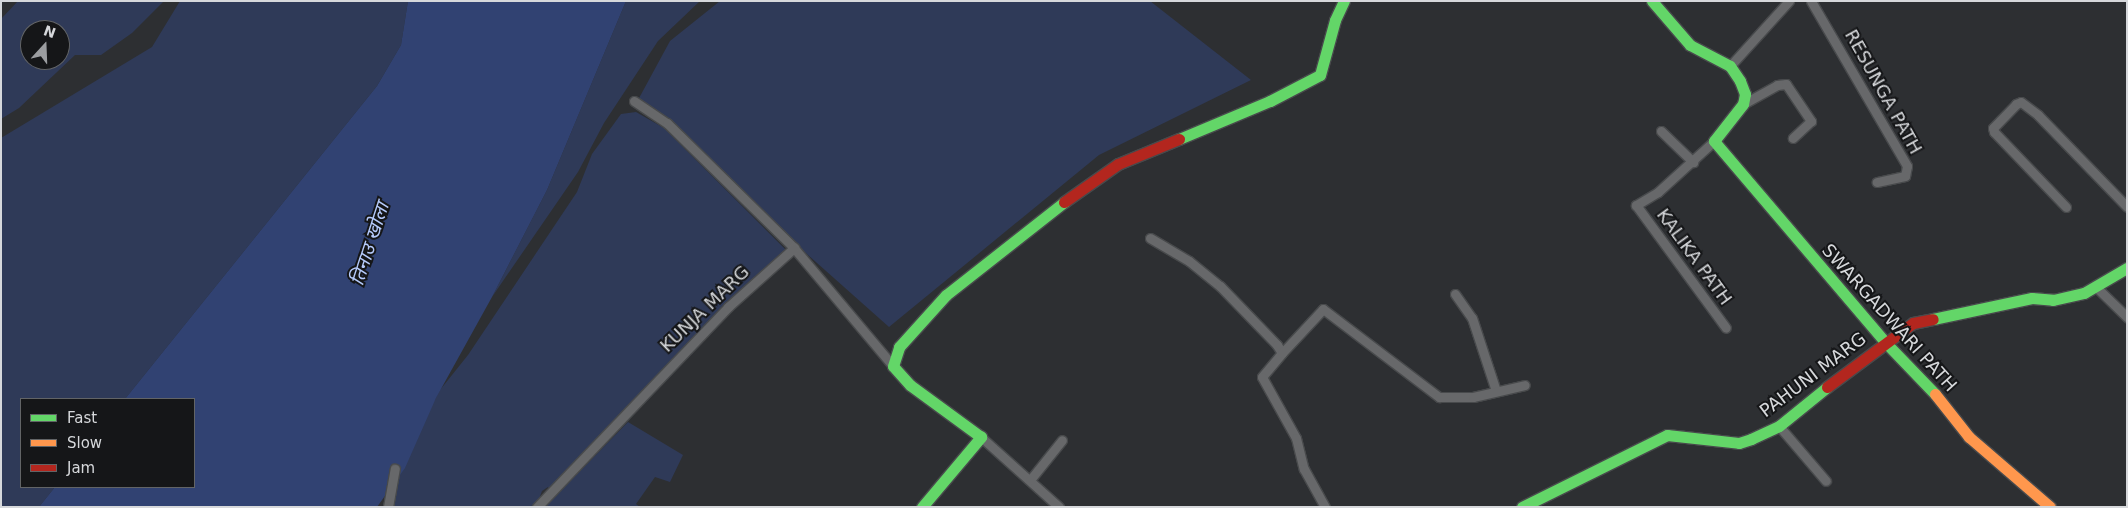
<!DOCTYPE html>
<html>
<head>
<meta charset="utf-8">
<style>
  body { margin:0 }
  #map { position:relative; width:2128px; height:508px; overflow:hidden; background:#2d2f32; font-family:"DejaVu Sans","Noto Sans Devanagari",sans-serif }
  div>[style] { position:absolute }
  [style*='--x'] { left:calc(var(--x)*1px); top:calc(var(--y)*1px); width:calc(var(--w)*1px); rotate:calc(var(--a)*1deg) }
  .green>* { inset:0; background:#2f3a58 }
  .water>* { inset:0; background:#314272 }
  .roads { filter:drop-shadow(1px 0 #484a4c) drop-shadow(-1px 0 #484a4c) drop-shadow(0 1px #484a4c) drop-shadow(0 -1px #484a4c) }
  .street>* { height:9px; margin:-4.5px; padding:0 4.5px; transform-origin:4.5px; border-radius:4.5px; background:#67686a }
  .fast>* { height:11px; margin:-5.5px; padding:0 5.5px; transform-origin:5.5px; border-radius:5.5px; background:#63d668 }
  .slow>* { height:11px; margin:-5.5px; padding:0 5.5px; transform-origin:5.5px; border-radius:5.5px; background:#ff974d }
  .jam>* { height:11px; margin:-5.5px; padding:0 5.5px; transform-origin:5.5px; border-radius:5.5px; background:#b3261e }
  span { translate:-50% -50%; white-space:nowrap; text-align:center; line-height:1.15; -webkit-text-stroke:4px #151618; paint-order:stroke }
  .street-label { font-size:18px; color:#d6d8db }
  .water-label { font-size:19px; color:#b6cbfc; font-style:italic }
  .frame { position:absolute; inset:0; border:2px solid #d6d8db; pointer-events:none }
  .legend { position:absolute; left:20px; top:398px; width:175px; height:90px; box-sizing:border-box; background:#151618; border:1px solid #626466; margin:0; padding:6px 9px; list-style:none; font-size:15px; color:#d6d8db }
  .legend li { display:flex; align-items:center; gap:10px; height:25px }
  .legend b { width:25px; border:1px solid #626466 }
  .north { position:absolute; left:20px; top:20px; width:50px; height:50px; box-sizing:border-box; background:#151618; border:1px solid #626466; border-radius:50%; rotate:20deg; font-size:14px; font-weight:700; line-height:20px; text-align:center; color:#d6d8db }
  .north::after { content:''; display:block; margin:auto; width:18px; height:22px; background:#9b9da0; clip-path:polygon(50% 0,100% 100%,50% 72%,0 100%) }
</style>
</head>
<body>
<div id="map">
  <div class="green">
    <div style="clip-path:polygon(evenodd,18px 1px,164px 1px,132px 33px,101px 55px,75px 55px,19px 108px,1px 119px,1px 19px,18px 1px,30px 30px,60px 30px,60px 60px,30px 60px,30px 30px)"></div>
    <div style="clip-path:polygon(180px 1px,408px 1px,401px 45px,377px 86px,125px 399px,21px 399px,21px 487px,55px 487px,39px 507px,1px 507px,1px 138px,152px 47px)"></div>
    <div style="clip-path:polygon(626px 1px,700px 1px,658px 41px,604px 123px,578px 172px,492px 297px,547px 190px)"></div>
    <div style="clip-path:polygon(720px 1px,1150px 1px,1251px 80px,1099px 155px,889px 327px,781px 231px,674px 123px,638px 100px,670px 41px)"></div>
    <div style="clip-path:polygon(636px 112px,664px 128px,791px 255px,729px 303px,550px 491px,548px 487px,542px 491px,538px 502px,530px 507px,393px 507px,395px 476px,440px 390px,468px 355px,577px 192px,592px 154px,621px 114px)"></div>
    <div style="clip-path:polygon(628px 422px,683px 455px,670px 482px,655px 477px,636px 504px,640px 507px,545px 507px)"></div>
  </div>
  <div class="water">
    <div style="clip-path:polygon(408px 1px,626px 1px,547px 190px,492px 297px,436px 398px,405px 468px,377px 507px,39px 507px,55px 487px,194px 487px,194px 399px,125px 399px,377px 86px,401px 45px)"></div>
  </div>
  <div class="roads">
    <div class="street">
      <div style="--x:1811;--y:1;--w:191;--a:59.8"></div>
      <div style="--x:1907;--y:166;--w:10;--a:101"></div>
      <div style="--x:1905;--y:176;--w:29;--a:168"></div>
      <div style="--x:1730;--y:66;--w:88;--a:-47.8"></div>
      <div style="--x:634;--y:101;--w:40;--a:34"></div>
      <div style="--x:667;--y:123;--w:178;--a:44.5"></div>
      <div style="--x:794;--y:248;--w:154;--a:50"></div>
      <div style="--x:1743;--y:104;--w:39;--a:-29"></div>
      <div style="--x:1777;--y:85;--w:9;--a:-6"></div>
      <div style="--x:1786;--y:84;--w:45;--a:56"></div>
      <div style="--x:1811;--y:121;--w:25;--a:137"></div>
      <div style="--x:1661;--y:131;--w:45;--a:44.1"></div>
      <div style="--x:1714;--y:141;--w:76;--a:137.7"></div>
      <div style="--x:1658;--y:192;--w:26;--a:149"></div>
      <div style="--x:1636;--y:205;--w:152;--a:53.8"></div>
      <div style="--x:2066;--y:207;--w:104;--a:-133.8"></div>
      <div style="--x:1994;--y:132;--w:4;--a:-104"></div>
      <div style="--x:1993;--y:128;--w:33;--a:-46"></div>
      <div style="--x:2016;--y:104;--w:5;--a:-22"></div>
      <div style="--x:2021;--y:102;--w:21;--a:37"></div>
      <div style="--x:2038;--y:115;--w:128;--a:45.9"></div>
      <div style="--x:1150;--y:238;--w:45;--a:30.5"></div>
      <div style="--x:1189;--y:261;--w:40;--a:39"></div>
      <div style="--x:1220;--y:286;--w:82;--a:46"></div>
      <div style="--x:1277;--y:345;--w:9;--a:58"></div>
      <div style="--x:1282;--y:353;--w:31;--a:130"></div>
      <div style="--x:1262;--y:377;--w:70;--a:60.9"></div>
      <div style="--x:1296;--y:438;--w:32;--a:76"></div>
      <div style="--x:1304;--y:469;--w:43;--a:61.1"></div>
      <div style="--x:2095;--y:286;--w:45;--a:44.1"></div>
      <div style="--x:1455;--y:294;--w:29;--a:55"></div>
      <div style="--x:1472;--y:318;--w:77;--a:71.8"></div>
      <div style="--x:1282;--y:353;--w:60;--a:-47"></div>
      <div style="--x:1323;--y:309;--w:146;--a:37.2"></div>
      <div style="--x:1439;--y:397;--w:34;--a:0"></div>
      <div style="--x:1473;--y:397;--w:53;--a:-13"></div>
      <div style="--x:1779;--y:426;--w:72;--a:49.5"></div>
      <div style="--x:981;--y:437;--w:105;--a:41.9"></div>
      <div style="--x:1030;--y:480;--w:51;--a:-51.3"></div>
      <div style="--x:388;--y:507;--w:39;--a:-80"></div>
      <div style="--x:537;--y:507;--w:277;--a:-46.3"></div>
      <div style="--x:728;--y:307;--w:89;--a:-41.8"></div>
    </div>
    <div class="fast">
      <div style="--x:1652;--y:1;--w:58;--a:49.2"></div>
      <div style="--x:1690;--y:45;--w:45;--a:27.7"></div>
      <div style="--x:1730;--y:66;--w:18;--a:56"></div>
      <div style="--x:1740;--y:81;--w:14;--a:69"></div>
      <div style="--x:1745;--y:94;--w:10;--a:101"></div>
      <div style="--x:1743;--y:104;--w:47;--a:128.1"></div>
      <div style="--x:1714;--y:141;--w:264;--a:49.6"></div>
      <div style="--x:1885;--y:342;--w:72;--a:46.1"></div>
      <div style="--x:1179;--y:139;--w:99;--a:-22.7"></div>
      <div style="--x:1270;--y:101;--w:56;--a:-27.5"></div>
      <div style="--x:1320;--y:75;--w:57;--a:-74.7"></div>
      <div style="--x:1335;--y:20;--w:21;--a:-65"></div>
      <div style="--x:1933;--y:319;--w:101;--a:-12"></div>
      <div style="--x:2032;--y:298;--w:21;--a:5"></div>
      <div style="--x:2053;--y:300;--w:32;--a:-13"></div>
      <div style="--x:2084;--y:293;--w:50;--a:-30.2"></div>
      <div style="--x:922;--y:507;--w:92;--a:-49.9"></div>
      <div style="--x:981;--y:437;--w:88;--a:-143.8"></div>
      <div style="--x:910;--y:385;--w:25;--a:-132"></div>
      <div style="--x:893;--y:366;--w:20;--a:-72"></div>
      <div style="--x:899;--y:347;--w:70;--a:-47.9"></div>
      <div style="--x:946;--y:295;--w:150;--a:-38.2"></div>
      <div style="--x:1522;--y:507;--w:162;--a:-26.4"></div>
      <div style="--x:1667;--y:435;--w:72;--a:6.3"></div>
      <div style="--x:1739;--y:443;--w:13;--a:-18"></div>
      <div style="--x:1751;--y:439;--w:31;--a:-25"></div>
      <div style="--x:1779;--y:426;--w:62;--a:-39.1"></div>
    </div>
    <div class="slow">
      <div style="--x:1935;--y:394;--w:55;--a:51.7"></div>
      <div style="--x:1969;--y:437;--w:107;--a:40.8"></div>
    </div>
    <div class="jam">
      <div style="--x:1064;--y:202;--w:66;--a:-35.1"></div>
      <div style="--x:1118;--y:164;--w:66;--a:-22.3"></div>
      <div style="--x:1827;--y:387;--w:107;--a:-36.7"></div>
      <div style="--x:1913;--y:323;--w:20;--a:-11"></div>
    </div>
  </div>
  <div class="street-label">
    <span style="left:1883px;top:92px;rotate:61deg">RESUNGA PATH</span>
    <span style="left:1694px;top:257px;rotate:54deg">KALIKA PATH</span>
    <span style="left:705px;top:309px;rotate:-44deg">KUNJA MARG</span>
    <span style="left:1889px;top:318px;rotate:48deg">SWARGADWARI PATH</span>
    <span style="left:1813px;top:375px;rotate:-37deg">PAHUNI MARG</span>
  </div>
  <div class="water-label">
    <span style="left:370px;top:244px;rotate:-72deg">तिनाउ खोला</span>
  </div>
  <div class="frame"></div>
  <ul class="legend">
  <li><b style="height:6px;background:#63d668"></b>Fast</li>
  <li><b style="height:6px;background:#ff974d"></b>Slow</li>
  <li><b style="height:6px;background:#b3261e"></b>Jam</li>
  </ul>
  <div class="north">N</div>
</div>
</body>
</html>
